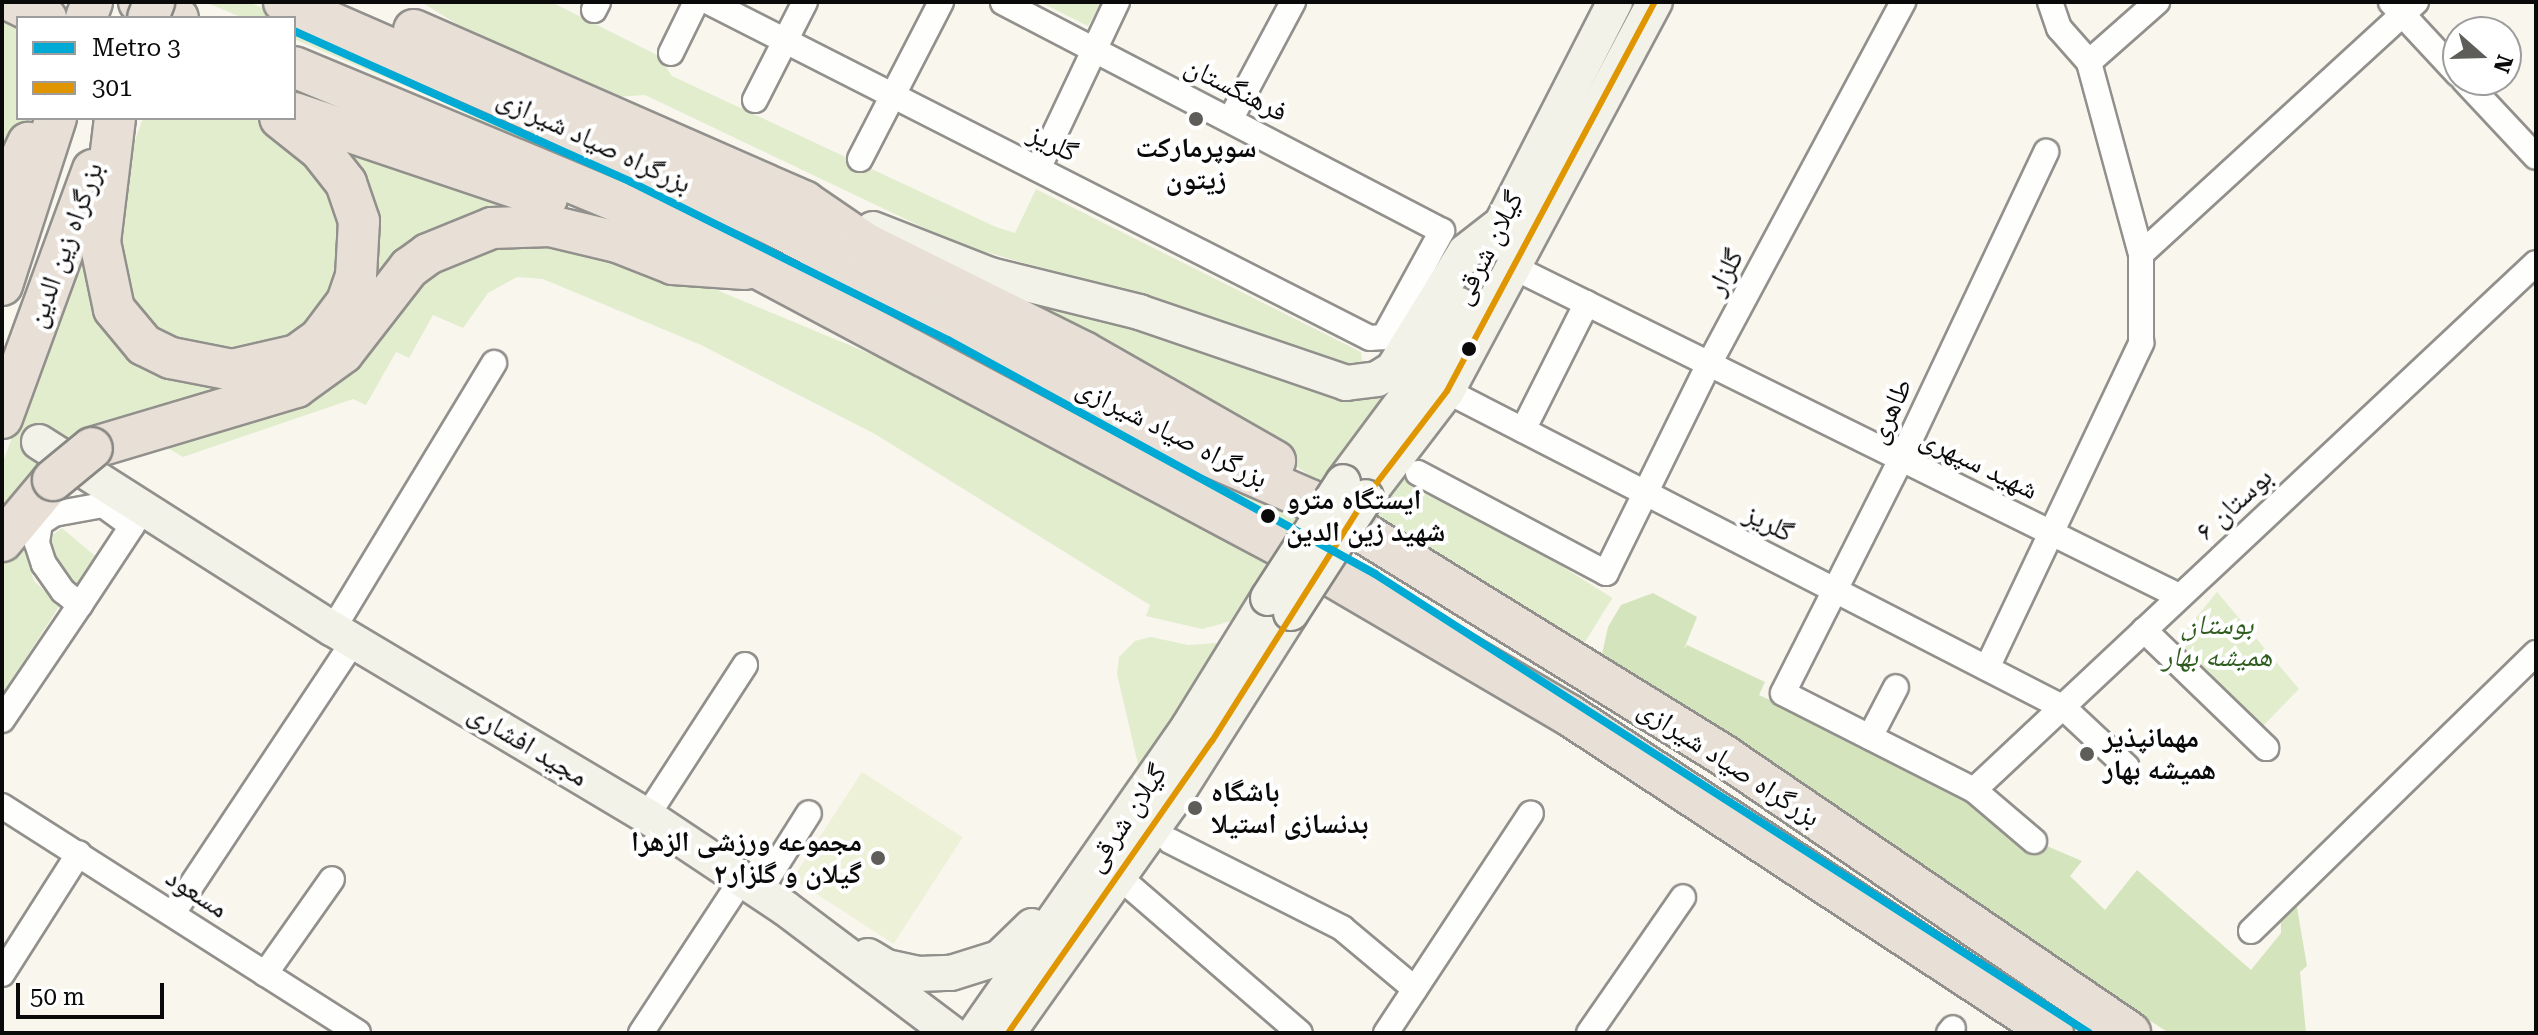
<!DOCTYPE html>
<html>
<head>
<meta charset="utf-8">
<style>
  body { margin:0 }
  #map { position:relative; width:2538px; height:1035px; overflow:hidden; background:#f9f6ed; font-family:"Roboto Serif","Noto Naskh Arabic",serif }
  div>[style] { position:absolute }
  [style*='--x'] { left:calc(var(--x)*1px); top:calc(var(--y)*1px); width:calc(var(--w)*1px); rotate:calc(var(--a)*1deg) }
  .green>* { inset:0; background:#e2edce; transform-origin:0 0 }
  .forest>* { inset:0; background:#d4e4bd }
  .pitch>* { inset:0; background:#ecf1d8; transform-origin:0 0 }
  .roads { filter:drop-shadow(2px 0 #92908c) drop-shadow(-2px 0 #92908c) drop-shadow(0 2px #92908c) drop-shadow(0 -2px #92908c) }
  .minor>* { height:24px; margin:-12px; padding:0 12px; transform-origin:12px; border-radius:12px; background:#fefefc }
  .secondary>* { height:34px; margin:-17px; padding:0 17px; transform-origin:17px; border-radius:17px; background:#f3f2e8 }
  .trunk>* { height:40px; margin:-20px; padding:0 20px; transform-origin:20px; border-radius:20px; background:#e8e0d6 }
  .bridges { filter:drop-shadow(2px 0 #888783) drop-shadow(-2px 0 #888783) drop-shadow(0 2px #888783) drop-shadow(0 -2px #888783) }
  .secondary-bridge>* { height:34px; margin:-17px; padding:0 17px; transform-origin:17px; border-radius:17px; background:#f3f2e8 }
  .trunk-bridge>* { height:40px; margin:-20px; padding:0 20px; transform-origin:20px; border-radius:20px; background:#e8e0d6 }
  .bus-1>* { height:6px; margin:-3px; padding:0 3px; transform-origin:3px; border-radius:3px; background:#df9601 }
  .metro-1>* { height:8px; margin:-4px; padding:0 4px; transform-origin:4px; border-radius:4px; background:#00aad4 }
  .dots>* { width:22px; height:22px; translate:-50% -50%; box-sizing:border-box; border:4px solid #fff; border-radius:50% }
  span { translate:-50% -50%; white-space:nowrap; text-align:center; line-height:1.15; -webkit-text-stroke:8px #fff; paint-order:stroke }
  .street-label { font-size:28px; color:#0a0a0a }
  .poi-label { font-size:28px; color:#0a0a0a; font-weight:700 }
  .left { translate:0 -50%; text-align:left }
  .right { translate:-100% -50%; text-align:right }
  .stop-label { font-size:28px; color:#0a0a0a; font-weight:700 }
  .park-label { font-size:28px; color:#2f5d1f; font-style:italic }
  .frame { position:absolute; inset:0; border:4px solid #0a0a0a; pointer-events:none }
  .legend { position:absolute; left:16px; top:16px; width:280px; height:104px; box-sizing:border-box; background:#fff; border:2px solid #9d9d9d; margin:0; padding:10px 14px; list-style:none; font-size:24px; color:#0a0a0a }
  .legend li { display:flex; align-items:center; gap:16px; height:40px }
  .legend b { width:40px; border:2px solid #9d9d9d }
  .north { position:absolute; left:2442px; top:16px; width:80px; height:80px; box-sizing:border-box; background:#fff; border:2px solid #9d9d9d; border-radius:50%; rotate:110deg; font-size:22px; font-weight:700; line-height:32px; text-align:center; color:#0a0a0a }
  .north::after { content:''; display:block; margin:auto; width:28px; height:36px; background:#5e5d59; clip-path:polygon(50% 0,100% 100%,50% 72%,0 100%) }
  .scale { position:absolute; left:16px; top:983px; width:148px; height:36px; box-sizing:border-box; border:4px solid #0a0a0a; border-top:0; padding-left:10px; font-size:24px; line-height:28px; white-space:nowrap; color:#0a0a0a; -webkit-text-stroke:6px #fff; paint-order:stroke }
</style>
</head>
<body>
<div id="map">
  <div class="green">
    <div style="clip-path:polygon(205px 2px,248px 2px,286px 18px,243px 18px)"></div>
    <div style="clip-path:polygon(421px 2px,551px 2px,657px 55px,672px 76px,996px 227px,1015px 233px,1036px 189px,1361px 352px,1363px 367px,1355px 375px,1133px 294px,958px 244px,645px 95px,615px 97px,486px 42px)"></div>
    <div style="clip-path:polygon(1040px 2px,1101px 2px,1088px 26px)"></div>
    <div style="clip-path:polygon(2px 18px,18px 22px,18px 118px,31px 118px,2px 174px)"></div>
    <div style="clip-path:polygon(294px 22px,651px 184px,1312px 522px,1301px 538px,665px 210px,434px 98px,294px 39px)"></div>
    <div style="clip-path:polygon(143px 118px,264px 118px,347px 206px,335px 298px,276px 352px,202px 357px,135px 315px,111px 209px)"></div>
    <div style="clip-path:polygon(301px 124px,570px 213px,666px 254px,573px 224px,486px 219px,407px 263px,331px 356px,300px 377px,242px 399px,199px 404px,92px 444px,28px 493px,2px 531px,2px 465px,97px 205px,89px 249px,92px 279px,116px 334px,153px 372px,186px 384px,254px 382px,302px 362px,339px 330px,357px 304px,369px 248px,368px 223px,352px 177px)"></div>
    <div style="clip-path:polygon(525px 231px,700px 283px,916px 373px,1285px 565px,1239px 619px,1202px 629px,1146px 616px,1150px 605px,875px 434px,701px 345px,543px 279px,517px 277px,488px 293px,463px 328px,433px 315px,409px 358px,396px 352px,366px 405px,353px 399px,183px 457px,146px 435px,406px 282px)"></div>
    <div style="clip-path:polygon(1473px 252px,1332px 490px,1274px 452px,926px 259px,1362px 388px)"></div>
    <div style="left:1403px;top:467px;width:247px;height:64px;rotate:32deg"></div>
    <div style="clip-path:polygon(62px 528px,95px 556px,76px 590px,50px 550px,52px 535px)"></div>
    <div style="clip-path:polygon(21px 538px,34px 581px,60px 605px,2px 695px,2px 556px)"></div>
    <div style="clip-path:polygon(2217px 592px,2299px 689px,2263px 726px,2174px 645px)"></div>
    <div style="clip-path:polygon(1151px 637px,1188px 645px,1217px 643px,1224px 649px,1084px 849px,1138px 764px,1117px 674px,1119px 657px,1135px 641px)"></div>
  </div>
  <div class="forest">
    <div style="clip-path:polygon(1653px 593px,1697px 617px,1684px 649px,1687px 645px,1765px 682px,1759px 695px,1864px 744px,1975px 801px,2028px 838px,2082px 861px,2070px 876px,2105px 910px,2137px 870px,2251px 970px,2281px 933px,2281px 916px,2295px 896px,2307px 966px,2300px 972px,2306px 1033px,2169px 1033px,1600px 663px,1608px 627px,1621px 605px)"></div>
  </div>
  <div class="pitch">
    <div style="left:862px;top:772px;width:120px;height:127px;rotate:33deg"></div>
  </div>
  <div class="roads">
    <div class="minor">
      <div style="--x:709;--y:2;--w:741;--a:26.95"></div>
      <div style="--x:1370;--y:338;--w:14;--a:-4"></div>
      <div style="--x:1384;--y:337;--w:121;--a:-61.3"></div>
      <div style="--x:1442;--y:231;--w:495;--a:-152.5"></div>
      <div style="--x:2391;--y:2;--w:98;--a:47.1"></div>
      <div style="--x:594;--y:10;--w:9;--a:-63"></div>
      <div style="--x:671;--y:53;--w:57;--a:-63.9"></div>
      <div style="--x:2089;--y:62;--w:91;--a:-41.4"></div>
      <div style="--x:2464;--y:80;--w:105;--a:46.9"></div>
      <div style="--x:755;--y:100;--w:110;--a:-63"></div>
      <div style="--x:1230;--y:120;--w:134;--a:-61.9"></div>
      <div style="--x:860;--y:159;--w:177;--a:-62.7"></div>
      <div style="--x:1038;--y:169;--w:185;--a:-64.7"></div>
      <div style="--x:2141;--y:254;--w:373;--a:-42.5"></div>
      <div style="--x:1517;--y:269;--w:738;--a:26.29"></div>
      <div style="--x:1447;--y:391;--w:694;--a:27.19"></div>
      <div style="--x:2064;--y:708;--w:86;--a:43.1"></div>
      <div style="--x:1523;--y:430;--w:142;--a:-63.3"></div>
      <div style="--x:1418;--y:473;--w:213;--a:28"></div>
      <div style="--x:1606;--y:573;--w:233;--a:-63.8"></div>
      <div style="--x:1709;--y:364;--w:411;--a:-61.8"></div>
      <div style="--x:333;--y:629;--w:311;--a:-58.8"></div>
      <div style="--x:2144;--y:630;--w:170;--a:44"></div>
      <div style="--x:1987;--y:668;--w:360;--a:-64.6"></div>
      <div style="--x:2141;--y:343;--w:89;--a:-90"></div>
      <div style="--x:2141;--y:254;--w:199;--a:-105.2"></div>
      <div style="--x:2089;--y:62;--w:45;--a:-131.4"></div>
      <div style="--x:2059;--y:28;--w:28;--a:-109"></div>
      <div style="--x:2;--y:720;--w:139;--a:-55.9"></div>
      <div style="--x:80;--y:605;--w:95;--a:-56.6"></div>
      <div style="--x:132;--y:526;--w:36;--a:-144"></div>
      <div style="--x:103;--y:505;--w:50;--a:169.6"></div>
      <div style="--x:54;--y:514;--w:17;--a:147"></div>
      <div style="--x:40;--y:523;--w:20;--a:99"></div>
      <div style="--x:37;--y:543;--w:22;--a:72"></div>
      <div style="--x:44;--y:564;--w:33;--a:55"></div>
      <div style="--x:63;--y:591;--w:22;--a:39"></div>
      <div style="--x:1870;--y:737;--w:56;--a:-62.5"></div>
      <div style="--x:1974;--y:790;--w:770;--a:-43.16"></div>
      <div style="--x:2;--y:806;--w:422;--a:32.5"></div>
      <div style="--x:647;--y:816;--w:180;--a:-57"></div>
      <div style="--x:1170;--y:841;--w:193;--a:26.8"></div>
      <div style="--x:1342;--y:928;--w:95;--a:39.9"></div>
      <div style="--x:2034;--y:841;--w:79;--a:-139.6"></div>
      <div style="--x:1974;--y:790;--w:214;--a:-153.1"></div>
      <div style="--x:1783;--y:693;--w:262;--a:-63.2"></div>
      <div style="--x:1901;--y:459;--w:340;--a:-64.7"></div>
      <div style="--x:1118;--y:876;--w:240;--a:40.8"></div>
      <div style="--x:759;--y:892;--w:93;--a:-57.7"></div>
      <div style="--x:173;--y:913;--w:327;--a:-56.4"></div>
      <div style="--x:2251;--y:931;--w:398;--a:-44.3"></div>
      <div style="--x:2;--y:974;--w:143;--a:-57.5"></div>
      <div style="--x:265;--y:974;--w:116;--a:-54.8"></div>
      <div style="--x:641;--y:1033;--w:184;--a:-56.7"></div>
      <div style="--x:1386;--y:1033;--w:263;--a:-56.6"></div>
      <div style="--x:1589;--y:1033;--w:165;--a:-55.3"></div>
      <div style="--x:1949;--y:1033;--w:6;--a:-51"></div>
    </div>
    <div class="secondary">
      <div style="--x:873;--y:229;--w:126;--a:21.5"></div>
      <div style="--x:990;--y:275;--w:154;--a:13.9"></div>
      <div style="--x:1139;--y:312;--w:219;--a:18.9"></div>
      <div style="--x:1346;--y:383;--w:31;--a:-7"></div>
      <div style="--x:1377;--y:379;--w:19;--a:-32"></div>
      <div style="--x:1393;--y:369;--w:137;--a:-58.4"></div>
      <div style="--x:1465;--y:252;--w:46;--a:-37.9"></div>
      <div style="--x:1491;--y:244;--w:272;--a:-62.9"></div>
      <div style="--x:39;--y:442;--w:348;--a:32.5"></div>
      <div style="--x:333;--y:629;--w:365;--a:30.8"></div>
      <div style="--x:647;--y:816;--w:166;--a:33.7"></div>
      <div style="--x:785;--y:908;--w:208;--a:37"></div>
      <div style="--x:1343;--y:482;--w:102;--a:-53.4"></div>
      <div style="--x:1404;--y:400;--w:110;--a:-59.9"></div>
      <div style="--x:1366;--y:497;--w:133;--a:-52.6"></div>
      <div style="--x:1447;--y:391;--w:441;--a:-61.9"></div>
      <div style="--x:868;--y:956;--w:21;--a:31"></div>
      <div style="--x:886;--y:967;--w:33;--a:12"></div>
      <div style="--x:918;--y:974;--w:33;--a:-2"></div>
      <div style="--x:951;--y:973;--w:50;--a:-17.4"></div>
      <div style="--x:999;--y:958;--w:46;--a:-44.1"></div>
      <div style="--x:975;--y:1033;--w:374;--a:-55.1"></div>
      <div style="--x:1189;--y:726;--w:150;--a:-58.3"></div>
      <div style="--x:1008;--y:1033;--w:282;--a:-54.7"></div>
      <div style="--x:1171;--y:803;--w:225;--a:-57.7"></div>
    </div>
    <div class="trunk">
      <div style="--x:13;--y:2;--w:37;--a:26"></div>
      <div style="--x:139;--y:2;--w:42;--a:22.3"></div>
      <div style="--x:284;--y:2;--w:260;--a:23.6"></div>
      <div style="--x:522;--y:106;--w:284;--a:25.4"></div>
      <div style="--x:779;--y:228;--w:489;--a:27.9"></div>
      <div style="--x:1211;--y:457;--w:110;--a:23.5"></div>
      <div style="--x:1312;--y:501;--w:487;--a:31.7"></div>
      <div style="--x:1726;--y:757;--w:489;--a:34.3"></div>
      <div style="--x:86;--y:18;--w:17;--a:-69"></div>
      <div style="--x:414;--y:30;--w:427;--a:23.7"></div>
      <div style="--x:805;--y:202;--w:73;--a:34.3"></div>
      <div style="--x:865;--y:243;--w:245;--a:26.5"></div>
      <div style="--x:1084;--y:352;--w:220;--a:29.7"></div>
      <div style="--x:294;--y:67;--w:429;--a:22.6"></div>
      <div style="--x:690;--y:232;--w:673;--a:28.01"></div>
      <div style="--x:1284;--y:548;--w:330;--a:30.4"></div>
      <div style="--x:1569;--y:715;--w:579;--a:33.31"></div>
      <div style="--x:294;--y:113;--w:267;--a:18.6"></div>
      <div style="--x:115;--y:118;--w:125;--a:96.9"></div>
      <div style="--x:100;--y:242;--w:68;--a:78.2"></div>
      <div style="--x:114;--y:309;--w:47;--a:50.2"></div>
      <div style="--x:144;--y:345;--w:30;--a:26"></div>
      <div style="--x:171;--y:358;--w:62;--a:11.1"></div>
      <div style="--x:232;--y:370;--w:67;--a:-13"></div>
      <div style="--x:297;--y:355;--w:29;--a:-36"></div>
      <div style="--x:320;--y:338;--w:45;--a:-53.1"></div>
      <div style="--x:347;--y:302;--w:28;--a:-71"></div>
      <div style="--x:356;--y:276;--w:55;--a:-86.9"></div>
      <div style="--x:359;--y:221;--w:40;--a:-108.9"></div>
      <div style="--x:346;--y:183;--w:42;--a:-128.2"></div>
      <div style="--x:320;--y:150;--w:51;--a:-141.3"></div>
      <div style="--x:2;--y:199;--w:62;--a:-65.1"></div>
      <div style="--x:2;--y:285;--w:176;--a:-72.1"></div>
      <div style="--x:2;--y:418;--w:264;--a:-69.9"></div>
      <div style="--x:92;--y:448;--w:213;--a:-16.6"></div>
      <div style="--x:296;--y:387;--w:58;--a:-35.9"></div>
      <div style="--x:343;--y:353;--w:108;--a:-52.2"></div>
      <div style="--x:409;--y:268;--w:24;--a:-36"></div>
      <div style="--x:428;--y:254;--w:69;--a:-22.1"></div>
      <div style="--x:492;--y:228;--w:58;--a:-2"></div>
      <div style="--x:550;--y:226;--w:69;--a:13.4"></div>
      <div style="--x:617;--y:242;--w:60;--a:21.4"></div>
      <div style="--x:673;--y:264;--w:72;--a:4"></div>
      <div style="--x:2;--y:541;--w:80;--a:-50.1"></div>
    </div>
  </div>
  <div class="bridges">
    <div class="secondary-bridge">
      <div style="--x:1268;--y:598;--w:138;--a:-57.1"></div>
      <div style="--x:1291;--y:613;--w:138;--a:-57.1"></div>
    </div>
    <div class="trunk-bridge">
      <div style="--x:148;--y:18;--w:17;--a:-69"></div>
      <div style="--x:53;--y:480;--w:50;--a:-39.4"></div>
    </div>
  </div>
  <div class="bus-1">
    <div style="--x:1008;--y:1033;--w:356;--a:-55.1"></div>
    <div style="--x:1212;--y:741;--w:289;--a:-57.7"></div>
    <div style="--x:1366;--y:497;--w:133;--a:-52.6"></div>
    <div style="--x:1447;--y:391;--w:441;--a:-61.9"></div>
  </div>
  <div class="metro-1">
    <div style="--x:294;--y:31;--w:369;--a:24.1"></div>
    <div style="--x:631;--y:182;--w:354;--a:26.5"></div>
    <div style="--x:948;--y:340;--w:487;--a:28.7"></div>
    <div style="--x:1375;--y:574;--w:849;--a:32.74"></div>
  </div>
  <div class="dots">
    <div style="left:1196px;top:119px;background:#5e5d59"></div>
    <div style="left:1469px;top:349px;background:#0a0a0a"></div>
    <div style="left:1268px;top:516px;background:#0a0a0a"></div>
    <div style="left:2087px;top:754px;background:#5e5d59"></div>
    <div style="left:1195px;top:808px;background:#5e5d59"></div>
    <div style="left:878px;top:858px;background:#5e5d59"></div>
  </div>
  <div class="street-label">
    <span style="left:1236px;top:89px;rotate:27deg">فرهنگستان</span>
    <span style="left:594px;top:141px;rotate:25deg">بزرگراه صیاد شیرازی</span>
    <span style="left:1053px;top:143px;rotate:27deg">گلریز</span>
    <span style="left:65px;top:245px;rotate:-70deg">بزرگراه زین الدین</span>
    <span style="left:1488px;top:248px;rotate:-63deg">گیلان شرقی</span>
    <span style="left:1725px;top:272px;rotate:-62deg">گلزار</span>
    <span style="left:1890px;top:411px;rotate:-65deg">طاهری</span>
    <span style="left:1172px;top:433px;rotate:27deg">بزرگراه صیاد شیرازی</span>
    <span style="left:1979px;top:464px;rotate:26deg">شهید سپهری</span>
    <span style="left:2234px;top:504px;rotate:-43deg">بوستان ۶</span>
    <span style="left:1769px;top:523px;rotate:27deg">گلریز</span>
    <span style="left:528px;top:745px;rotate:31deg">مجید افشاری</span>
    <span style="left:1729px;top:763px;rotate:33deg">بزرگراه صیاد شیرازی</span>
    <span style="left:1126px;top:818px;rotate:-56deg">گیلان شرقی</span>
    <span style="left:197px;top:893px;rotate:33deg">مسعود</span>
  </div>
  <div class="poi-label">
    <span style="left:1196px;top:164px">سوپرمارکت<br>زیتون</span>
    <span class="left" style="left:2103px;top:754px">مهمانپذیر<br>همیشه بهار</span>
    <span class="left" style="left:1211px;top:808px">باشگاه<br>بدنسازی استیلا</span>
    <span class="right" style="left:862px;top:858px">مجموعه ورزشی الزهرا<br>گیلان و گلزار۲</span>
  </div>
  <div class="stop-label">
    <span class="left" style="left:1286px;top:516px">ایستگاه مترو<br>شهید زین الدین</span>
  </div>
  <div class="park-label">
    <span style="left:2217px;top:641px">بوستان<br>همیشه بهار</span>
  </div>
  <div class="frame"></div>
  <ul class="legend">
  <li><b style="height:10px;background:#00aad4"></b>Metro 3</li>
  <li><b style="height:10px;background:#df9601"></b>301</li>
  </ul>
  <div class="north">N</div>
  <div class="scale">50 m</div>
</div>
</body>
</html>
